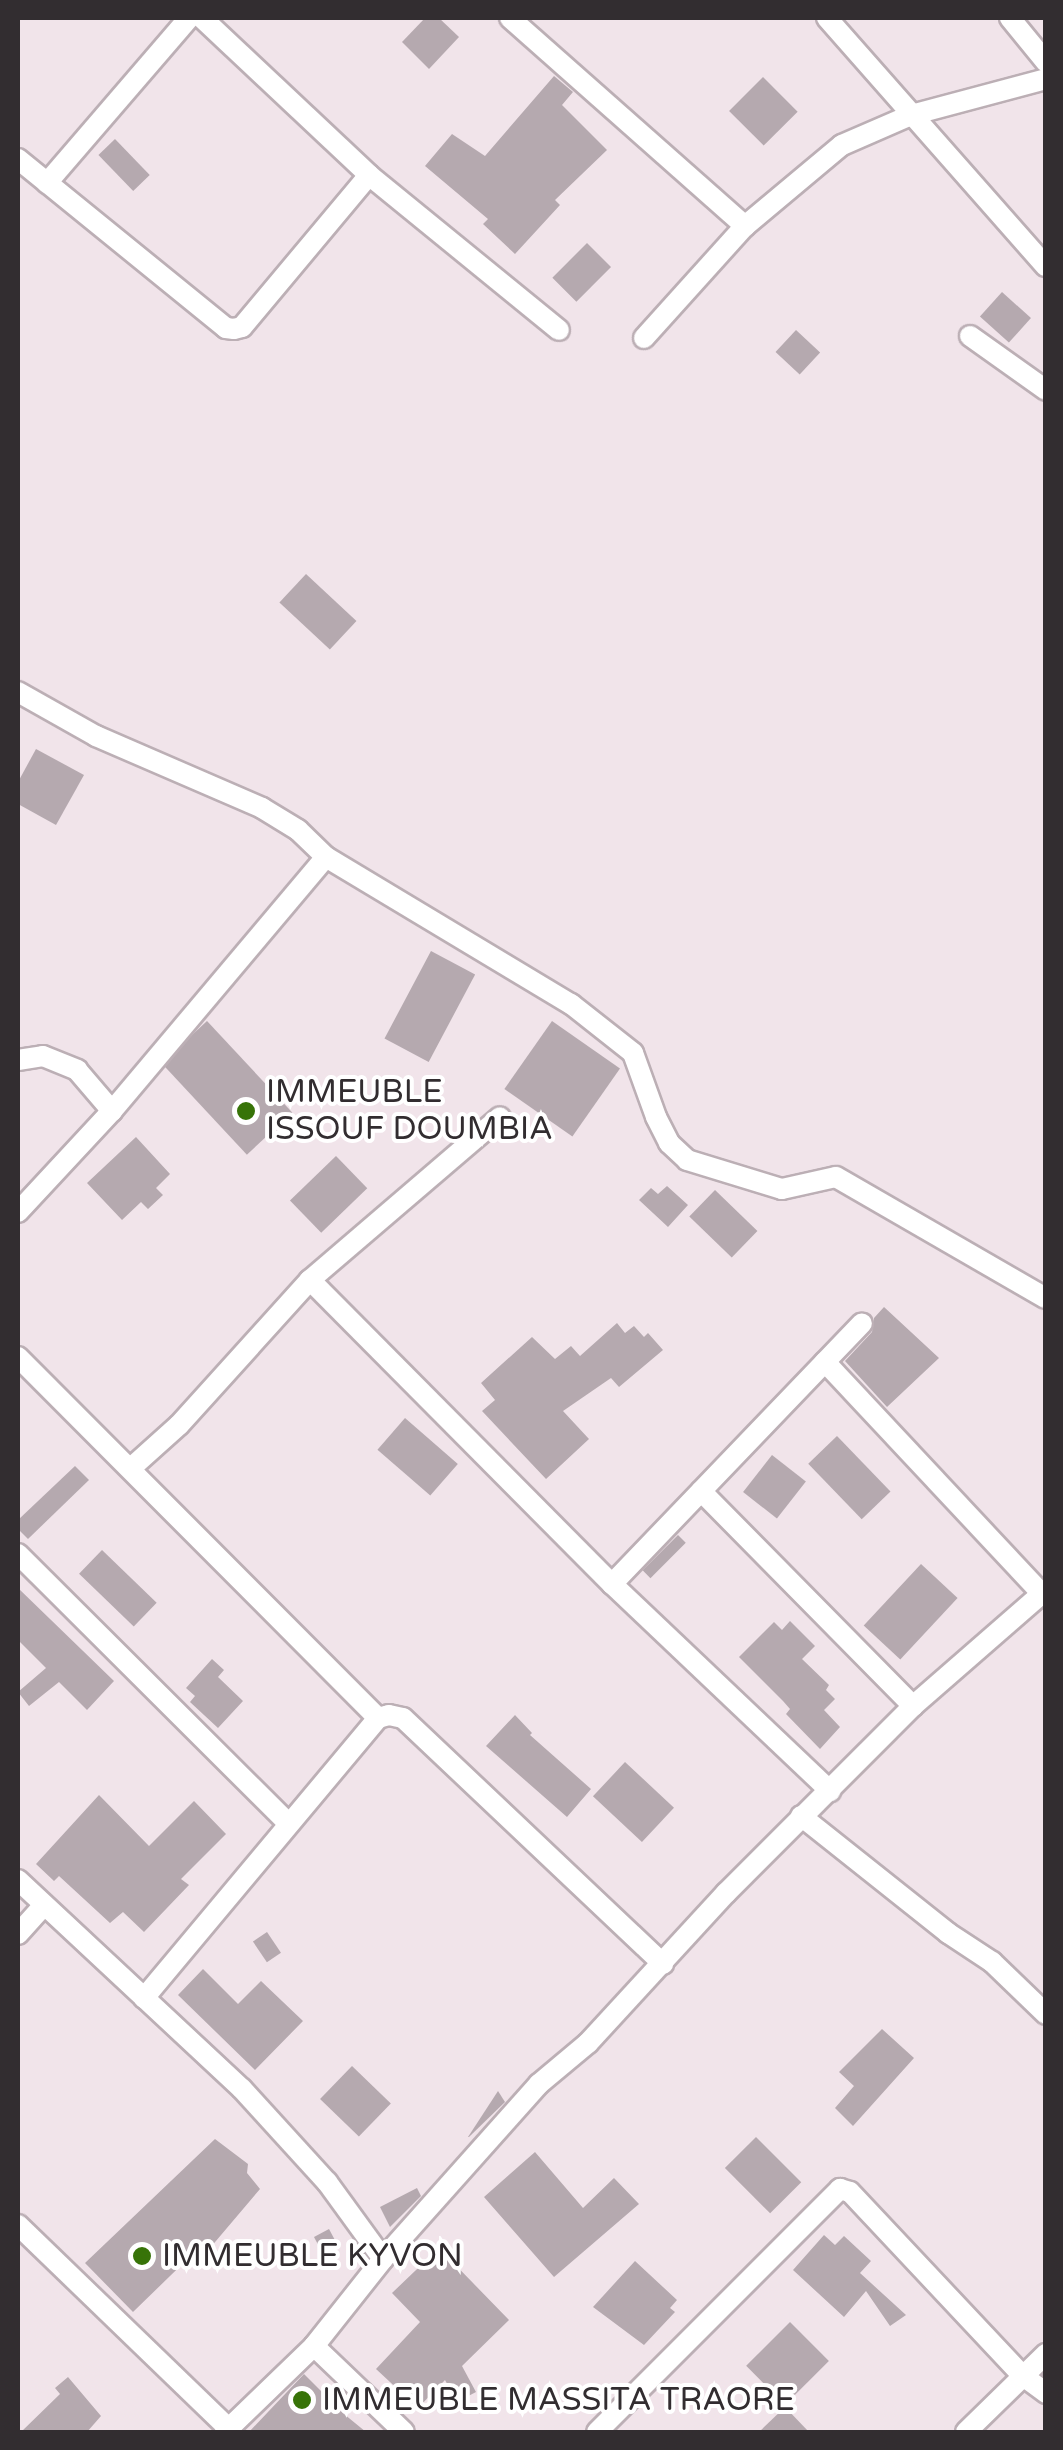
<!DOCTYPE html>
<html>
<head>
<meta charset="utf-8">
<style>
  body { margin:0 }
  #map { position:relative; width:1063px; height:2450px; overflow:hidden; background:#f1e4ea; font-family:"Varela Round",sans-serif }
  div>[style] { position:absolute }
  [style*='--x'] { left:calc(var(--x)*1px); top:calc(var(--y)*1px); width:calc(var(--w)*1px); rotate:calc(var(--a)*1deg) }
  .building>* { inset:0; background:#b5a9af; transform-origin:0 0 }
  .roads { filter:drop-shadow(2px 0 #bcafb5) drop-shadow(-2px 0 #bcafb5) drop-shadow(0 2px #bcafb5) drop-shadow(0 -2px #bcafb5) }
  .minor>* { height:20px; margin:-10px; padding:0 10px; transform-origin:10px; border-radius:10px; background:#fff }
  .dots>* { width:28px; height:28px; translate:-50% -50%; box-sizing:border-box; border:5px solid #fff; border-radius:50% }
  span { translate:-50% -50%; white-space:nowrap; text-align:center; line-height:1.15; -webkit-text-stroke:8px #fff; paint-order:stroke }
  .poi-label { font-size:32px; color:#322d30 }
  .left { translate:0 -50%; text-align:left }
  .frame { position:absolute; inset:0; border:20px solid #322d30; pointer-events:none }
</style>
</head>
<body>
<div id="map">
  <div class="building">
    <div style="clip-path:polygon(425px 18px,439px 18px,459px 37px,429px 69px,402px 42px)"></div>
    <div style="clip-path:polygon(554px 76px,573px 92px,562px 105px,607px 150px,555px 200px,560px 205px,515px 254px,483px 224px,488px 219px,425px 166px,452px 134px,485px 156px)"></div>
    <div style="left:763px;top:77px;width:49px;height:48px;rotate:45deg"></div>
    <div style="left:115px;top:139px;width:50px;height:23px;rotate:46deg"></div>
    <div style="left:587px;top:243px;width:34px;height:49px;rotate:45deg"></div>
    <div style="left:1002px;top:292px;width:39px;height:33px;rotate:42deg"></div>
    <div style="left:796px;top:330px;width:33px;height:30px;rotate:43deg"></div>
    <div style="left:306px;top:574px;width:69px;height:39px;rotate:43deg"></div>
    <div style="clip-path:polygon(36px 749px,84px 775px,56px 825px,18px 804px,18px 782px)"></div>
    <div style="left:431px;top:951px;width:50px;height:99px;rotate:28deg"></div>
    <div style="left:207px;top:1021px;width:125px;height:62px;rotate:47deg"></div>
    <div style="left:552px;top:1021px;width:83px;height:83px;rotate:35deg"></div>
    <div style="clip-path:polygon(136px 1137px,170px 1174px,156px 1188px,163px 1195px,148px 1209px,141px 1202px,122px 1220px,87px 1183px)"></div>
    <div style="left:336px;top:1156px;width:45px;height:64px;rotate:46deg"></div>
    <div style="clip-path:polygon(667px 1186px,688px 1205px,668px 1227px,639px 1200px,651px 1188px,658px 1194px)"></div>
    <div style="left:715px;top:1190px;width:59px;height:37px;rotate:44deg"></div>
    <div style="clip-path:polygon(884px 1307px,939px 1358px,887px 1407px,845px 1361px,872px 1332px,874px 1318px)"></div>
    <div style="clip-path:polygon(617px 1323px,625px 1333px,634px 1326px,644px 1337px,648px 1333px,663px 1350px,619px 1387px,611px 1378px,563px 1411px,589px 1439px,546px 1479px,482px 1411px,495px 1400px,481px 1383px,532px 1337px,555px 1359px,571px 1346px,580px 1356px)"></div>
    <div style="left:405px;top:1418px;width:70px;height:42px;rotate:41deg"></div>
    <div style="left:837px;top:1436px;width:77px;height:40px;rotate:46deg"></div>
    <div style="left:772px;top:1455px;width:43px;height:47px;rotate:38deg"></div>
    <div style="clip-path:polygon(75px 1466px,89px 1480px,28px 1539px,18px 1529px,18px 1520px)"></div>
    <div style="left:678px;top:1535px;width:11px;height:50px;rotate:45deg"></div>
    <div style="left:102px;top:1550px;width:76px;height:33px;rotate:44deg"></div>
    <div style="left:921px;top:1564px;width:50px;height:84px;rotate:43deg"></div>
    <div style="clip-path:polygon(18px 1588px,114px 1681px,87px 1710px,59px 1682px,29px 1706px,18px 1692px,46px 1668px,18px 1640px)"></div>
    <div style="clip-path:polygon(790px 1621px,815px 1646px,802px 1659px,829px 1685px,826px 1690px,835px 1699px,824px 1710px,840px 1727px,820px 1749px,786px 1714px,790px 1709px,783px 1701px,739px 1657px,774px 1622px,782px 1630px)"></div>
    <div style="clip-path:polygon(212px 1659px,224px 1670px,218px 1677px,243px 1701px,218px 1728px,190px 1702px,195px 1696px,186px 1688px)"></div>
    <div style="clip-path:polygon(515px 1715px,532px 1733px,530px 1735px,591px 1789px,567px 1817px,486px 1746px)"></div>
    <div style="left:625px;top:1762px;width:67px;height:47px;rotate:43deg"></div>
    <div style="clip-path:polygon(99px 1795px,149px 1846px,194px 1801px,226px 1834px,181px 1879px,189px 1885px,144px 1932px,123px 1912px,110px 1923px,59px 1876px,54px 1881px,36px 1864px)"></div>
    <div style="left:267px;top:1932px;width:25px;height:17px;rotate:56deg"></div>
    <div style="clip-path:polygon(203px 1969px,238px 2004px,261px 1981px,303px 2021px,255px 2070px,178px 1995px)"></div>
    <div style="clip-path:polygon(882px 2029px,914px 2058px,853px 2126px,835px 2108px,854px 2086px,839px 2072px)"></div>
    <div style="left:352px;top:2066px;width:54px;height:46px;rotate:44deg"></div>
    <div style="clip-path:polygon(498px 2091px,505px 2102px,469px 2137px,468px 2137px)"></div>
    <div style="left:756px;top:2137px;width:64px;height:44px;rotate:45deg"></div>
    <div style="clip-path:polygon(215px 2139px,248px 2164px,247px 2173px,260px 2189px,210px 2248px,205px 2242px,133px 2312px,85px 2263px)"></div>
    <div style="clip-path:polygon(535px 2152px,583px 2208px,614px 2178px,639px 2204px,554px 2277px,484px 2197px)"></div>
    <div style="clip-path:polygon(417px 2188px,421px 2196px,390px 2227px,380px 2207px)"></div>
    <div style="left:329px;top:2229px;width:21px;height:17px;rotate:62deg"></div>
    <div style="clip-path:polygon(824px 2235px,835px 2245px,844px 2236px,871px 2261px,860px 2273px,906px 2315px,890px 2326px,866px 2291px,844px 2317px,793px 2270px)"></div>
    <div style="clip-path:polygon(439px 2248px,509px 2320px,462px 2366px,476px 2392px,457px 2402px,445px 2380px,418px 2408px,376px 2369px,420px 2322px,392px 2293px)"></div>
    <div style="clip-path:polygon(635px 2261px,677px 2300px,670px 2308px,675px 2312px,644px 2345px,593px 2307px)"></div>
    <div style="left:790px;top:2322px;width:55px;height:62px;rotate:45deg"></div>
    <div style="clip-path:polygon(304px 2374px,344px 2414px,366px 2432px,249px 2432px)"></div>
    <div style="clip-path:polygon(68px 2377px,101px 2416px,87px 2432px,21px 2432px,60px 2394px,55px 2388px)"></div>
    <div style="clip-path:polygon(785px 2407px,809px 2432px,759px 2432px)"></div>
  </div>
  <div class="roads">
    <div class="minor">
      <div style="--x:202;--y:18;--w:229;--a:43.2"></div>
      <div style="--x:369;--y:175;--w:245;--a:39.2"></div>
      <div style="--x:510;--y:18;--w:314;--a:41.5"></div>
      <div style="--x:827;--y:18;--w:331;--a:48.6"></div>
      <div style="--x:1010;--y:18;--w:57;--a:50.7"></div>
      <div style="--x:18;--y:159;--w:268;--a:39.1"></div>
      <div style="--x:226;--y:328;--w:8;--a:7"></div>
      <div style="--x:234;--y:329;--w:8;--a:-14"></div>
      <div style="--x:242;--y:327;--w:198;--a:-50.1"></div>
      <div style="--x:47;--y:183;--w:218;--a:-49.3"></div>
      <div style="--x:970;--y:336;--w:93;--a:35.4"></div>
      <div style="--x:644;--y:338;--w:151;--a:-48"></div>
      <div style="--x:745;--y:226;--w:126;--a:-39.9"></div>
      <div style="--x:842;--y:145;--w:75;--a:-23.5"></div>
      <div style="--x:911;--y:115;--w:140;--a:-14.9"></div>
      <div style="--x:18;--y:692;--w:90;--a:29.4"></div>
      <div style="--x:96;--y:736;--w:181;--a:23.4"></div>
      <div style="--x:262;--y:808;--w:42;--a:31.4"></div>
      <div style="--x:298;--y:830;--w:39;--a:44"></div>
      <div style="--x:326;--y:857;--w:286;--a:31"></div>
      <div style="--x:571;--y:1004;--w:79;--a:38.3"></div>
      <div style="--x:633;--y:1053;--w:68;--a:70.2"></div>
      <div style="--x:656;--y:1117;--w:29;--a:63"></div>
      <div style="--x:669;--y:1143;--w:25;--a:43"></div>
      <div style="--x:687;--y:1160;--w:99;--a:17"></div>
      <div style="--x:782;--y:1189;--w:55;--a:-12.5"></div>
      <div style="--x:836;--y:1177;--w:242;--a:30"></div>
      <div style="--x:18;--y:1060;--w:25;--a:-9"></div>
      <div style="--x:43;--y:1056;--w:37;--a:22"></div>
      <div style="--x:77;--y:1070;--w:54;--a:49.5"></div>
      <div style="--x:18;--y:1212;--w:138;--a:-47.1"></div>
      <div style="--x:112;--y:1111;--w:332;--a:-49.9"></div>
      <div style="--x:310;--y:1280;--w:429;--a:45.2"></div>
      <div style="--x:612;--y:1584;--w:301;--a:43.5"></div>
      <div style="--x:18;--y:1357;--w:510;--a:45.08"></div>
      <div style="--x:825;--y:1362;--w:316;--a:46.9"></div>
      <div style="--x:131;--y:1468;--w:64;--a:-41.9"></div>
      <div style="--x:179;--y:1425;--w:195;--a:-47.9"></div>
      <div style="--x:310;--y:1280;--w:250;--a:-40.6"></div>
      <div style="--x:701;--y:1491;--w:302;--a:45.4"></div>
      <div style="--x:18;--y:1554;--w:381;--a:44.9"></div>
      <div style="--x:612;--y:1584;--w:361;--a:-46.2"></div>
      <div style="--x:801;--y:1816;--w:188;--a:38.5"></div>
      <div style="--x:948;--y:1933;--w:53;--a:33.4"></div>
      <div style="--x:992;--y:1962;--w:75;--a:43.9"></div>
      <div style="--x:18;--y:1880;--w:306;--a:43"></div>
      <div style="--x:242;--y:2089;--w:126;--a:47.6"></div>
      <div style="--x:327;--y:2182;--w:95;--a:54"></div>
      <div style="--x:18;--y:1934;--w:39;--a:-48"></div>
      <div style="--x:144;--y:1998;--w:365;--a:-50.1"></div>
      <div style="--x:378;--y:1718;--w:11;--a:-15"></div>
      <div style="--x:389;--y:1715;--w:14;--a:12"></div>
      <div style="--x:403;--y:1718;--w:358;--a:43.4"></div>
      <div style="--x:18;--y:2225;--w:293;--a:44"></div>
      <div style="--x:314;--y:2346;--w:124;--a:43.7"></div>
      <div style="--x:225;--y:2432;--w:124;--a:-44"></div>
      <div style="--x:314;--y:2346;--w:111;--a:-51.6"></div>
      <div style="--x:383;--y:2259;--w:234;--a:-48.3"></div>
      <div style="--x:539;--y:2084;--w:64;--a:-39.9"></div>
      <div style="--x:588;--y:2043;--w:204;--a:-47.4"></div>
      <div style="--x:726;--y:1893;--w:264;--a:-45"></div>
      <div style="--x:913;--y:1706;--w:176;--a:-41.1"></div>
      <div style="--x:597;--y:2432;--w:344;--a:-45"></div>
      <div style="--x:840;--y:2189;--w:10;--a:17"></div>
      <div style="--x:850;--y:2192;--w:253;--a:46.8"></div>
      <div style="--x:1023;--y:2376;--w:29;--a:36"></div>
      <div style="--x:966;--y:2432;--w:112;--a:-44.3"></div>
    </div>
  </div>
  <div class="dots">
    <div style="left:246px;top:1111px;background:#377308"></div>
    <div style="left:142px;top:2256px;background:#377308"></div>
    <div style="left:302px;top:2400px;background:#377308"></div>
  </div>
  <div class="poi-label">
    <span class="left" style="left:266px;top:1111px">IMMEUBLE<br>ISSOUF DOUMBIA</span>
    <span class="left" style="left:162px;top:2256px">IMMEUBLE KYVON</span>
    <span class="left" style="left:322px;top:2400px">IMMEUBLE MASSITA TRAORE</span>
  </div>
  <div class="frame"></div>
</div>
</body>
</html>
